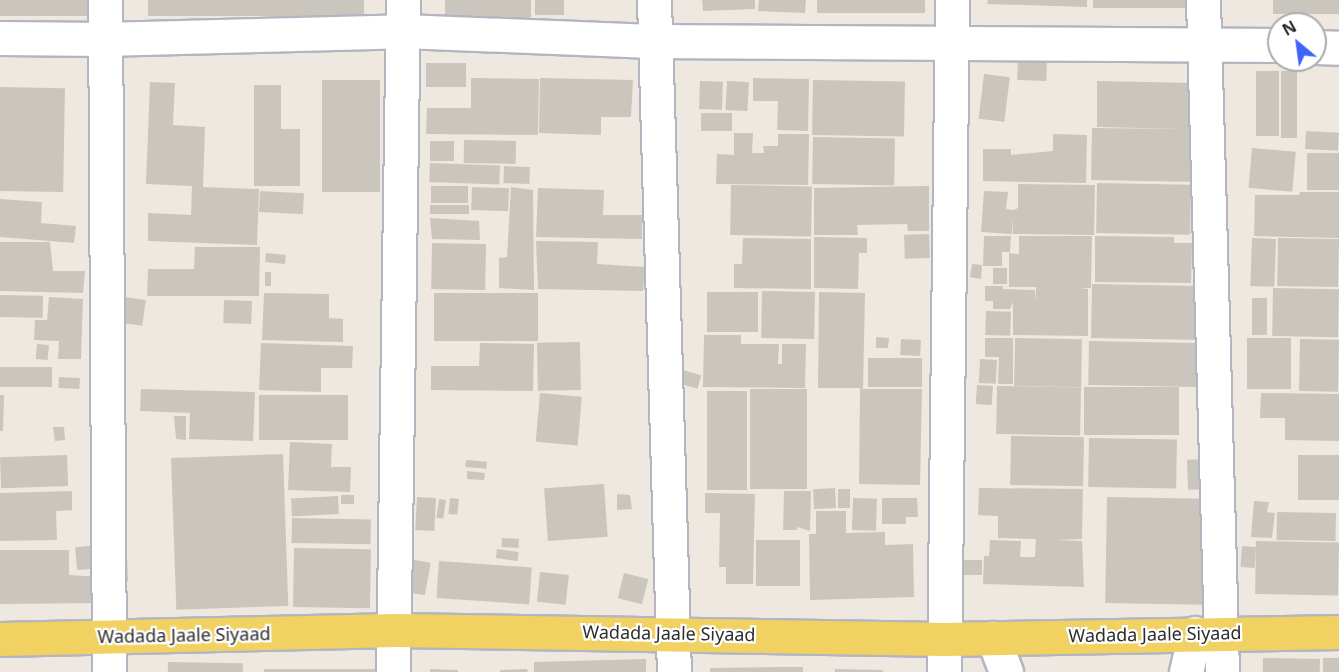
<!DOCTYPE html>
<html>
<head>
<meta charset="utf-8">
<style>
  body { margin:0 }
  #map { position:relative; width:1339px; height:672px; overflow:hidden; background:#eee8e0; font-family:"Noto Sans",sans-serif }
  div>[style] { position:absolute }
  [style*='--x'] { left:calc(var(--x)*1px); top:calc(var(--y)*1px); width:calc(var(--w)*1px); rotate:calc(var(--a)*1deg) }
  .building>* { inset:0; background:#cac6be; transform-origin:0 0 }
  .roads { filter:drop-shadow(2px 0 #b3b6c0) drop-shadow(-2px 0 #b3b6c0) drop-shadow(0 2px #b3b6c0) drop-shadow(0 -2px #b3b6c0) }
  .minor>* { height:33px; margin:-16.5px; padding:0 16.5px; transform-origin:16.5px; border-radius:16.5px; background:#fff }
  .major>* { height:33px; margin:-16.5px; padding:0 16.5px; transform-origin:16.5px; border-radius:16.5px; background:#f1d162 }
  span { translate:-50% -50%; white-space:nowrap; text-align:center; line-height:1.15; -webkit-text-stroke:4.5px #fff; paint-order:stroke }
  .street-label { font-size:18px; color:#2d2d2d }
  .north { position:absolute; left:1267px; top:12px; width:60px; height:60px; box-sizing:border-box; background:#fff; border:2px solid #ababab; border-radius:50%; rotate:331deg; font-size:16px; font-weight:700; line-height:24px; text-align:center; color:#2d2d2d }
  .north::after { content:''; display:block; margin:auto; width:21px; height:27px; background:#4162fa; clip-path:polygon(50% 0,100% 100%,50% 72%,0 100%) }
</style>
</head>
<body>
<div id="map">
  <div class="building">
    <div style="left:0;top:0;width:94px;height:16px"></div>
    <div style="left:148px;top:0;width:216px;height:16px"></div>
    <div style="left:445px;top:0;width:86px;height:18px"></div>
    <div style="left:535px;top:0;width:29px;height:15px"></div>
    <div style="clip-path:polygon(702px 0,755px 0,755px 9px,703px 11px)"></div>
    <div style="clip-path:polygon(759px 0,806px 0,805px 13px,758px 11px)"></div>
    <div style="left:817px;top:0;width:108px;height:13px"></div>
    <div style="clip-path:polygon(988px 0,1087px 0,1087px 7px,987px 4px)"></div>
    <div style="left:1093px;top:0;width:93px;height:8px"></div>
    <div style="left:1273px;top:0;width:66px;height:14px"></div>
    <div style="left:1018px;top:58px;width:29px;height:22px;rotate:2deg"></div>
    <div style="left:426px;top:63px;width:40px;height:24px"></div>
    <div style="left:1256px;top:71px;width:23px;height:65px"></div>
    <div style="left:1281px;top:71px;width:16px;height:67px"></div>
    <div style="left:984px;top:74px;width:26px;height:45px;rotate:7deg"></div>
    <div style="clip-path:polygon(471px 78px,539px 79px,538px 135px,426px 134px,427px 108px,471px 108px)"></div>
    <div style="clip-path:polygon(540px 78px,633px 80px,631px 117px,601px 117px,601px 135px,539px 133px)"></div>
    <div style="clip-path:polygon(753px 78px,809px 79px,808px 131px,777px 130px,778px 101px,753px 101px)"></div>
    <div style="left:322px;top:80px;width:58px;height:112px"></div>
    <div style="left:813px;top:80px;width:92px;height:55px;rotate:1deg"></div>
    <div style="left:700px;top:81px;width:23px;height:28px;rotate:2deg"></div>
    <div style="left:727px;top:81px;width:22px;height:29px;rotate:3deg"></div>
    <div style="clip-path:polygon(1097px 81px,1194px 83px,1199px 182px,1091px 180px,1092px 128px,1184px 129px,1097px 127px)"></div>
    <div style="clip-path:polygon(150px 82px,175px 83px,173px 125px,205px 127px,203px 187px,259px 189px,257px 245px,148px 241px,148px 213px,191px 215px,192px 186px,146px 184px)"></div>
    <div style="clip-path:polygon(254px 85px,281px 85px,281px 129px,300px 129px,300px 186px,254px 186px)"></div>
    <div style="left:0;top:87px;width:65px;height:104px;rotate:1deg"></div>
    <div style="left:701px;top:113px;width:31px;height:18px"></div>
    <div style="left:1306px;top:131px;width:33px;height:18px;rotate:3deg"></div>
    <div style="clip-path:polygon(734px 133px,753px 133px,752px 153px,764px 153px,763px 146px,778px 146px,778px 134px,809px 134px,808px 185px,716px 184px,717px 154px,734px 155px)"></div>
    <div style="clip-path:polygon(1053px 134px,1087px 135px,1086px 183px,983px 181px,983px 149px,1011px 149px,1011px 155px,1053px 151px)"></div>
    <div style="left:813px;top:137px;width:82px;height:47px;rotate:1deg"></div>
    <div style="left:464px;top:140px;width:52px;height:23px;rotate:1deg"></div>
    <div style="left:430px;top:141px;width:24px;height:20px"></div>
    <div style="left:1252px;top:148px;width:44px;height:40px;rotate:5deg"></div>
    <div style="left:1307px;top:153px;width:32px;height:37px"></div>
    <div style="left:430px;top:163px;width:70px;height:19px;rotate:2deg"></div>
    <div style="left:504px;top:166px;width:26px;height:17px;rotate:2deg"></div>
    <div style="left:1097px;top:183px;width:94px;height:50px;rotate:1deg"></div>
    <div style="clip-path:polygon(1018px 184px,1095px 185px,1094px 235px,1013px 234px,1013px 217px,1012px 234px,981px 232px,984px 191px,1008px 192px,1006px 209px,1014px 210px,1018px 208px)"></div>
    <div style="left:731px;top:185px;width:81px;height:50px;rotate:1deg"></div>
    <div style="left:431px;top:186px;width:37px;height:17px"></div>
    <div style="clip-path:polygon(929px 186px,929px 231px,908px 231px,907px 224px,857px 225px,858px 235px,814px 235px,814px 188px)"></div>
    <div style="left:472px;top:187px;width:37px;height:23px;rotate:2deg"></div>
    <div style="clip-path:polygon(511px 187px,533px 190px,534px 290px,499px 288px,499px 258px,507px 257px)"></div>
    <div style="clip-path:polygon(538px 188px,604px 190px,603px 215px,642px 215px,642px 239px,536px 237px)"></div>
    <div style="left:260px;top:191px;width:44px;height:21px;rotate:3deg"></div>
    <div style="clip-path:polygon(1300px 192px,1339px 192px,1339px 238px,1254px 236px,1255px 195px,1299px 195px)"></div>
    <div style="clip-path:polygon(0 199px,42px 202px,41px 223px,76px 226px,74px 243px,0 237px)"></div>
    <div style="left:430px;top:205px;width:39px;height:9px"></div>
    <div style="clip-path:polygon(430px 218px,479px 221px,480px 240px,432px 239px)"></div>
    <div style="left:929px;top:234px;width:24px;height:25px;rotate:88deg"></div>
    <div style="clip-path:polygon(984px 236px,1011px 236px,1010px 252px,1002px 252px,1002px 266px,983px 266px)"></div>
    <div style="clip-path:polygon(1019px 236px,1092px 236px,1091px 288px,1081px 288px,1088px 289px,1088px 336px,1013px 335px,1013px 302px,1010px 309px,993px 309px,993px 301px,985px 301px,985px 286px,1003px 286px,1003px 289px,1035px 290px,1036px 302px,1036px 287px,1009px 287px,1009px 253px,1019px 254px)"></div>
    <div style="clip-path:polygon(1095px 236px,1174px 237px,1174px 243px,1192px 243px,1191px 283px,1095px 282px)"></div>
    <div style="clip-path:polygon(814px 237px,867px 238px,867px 253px,859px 253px,858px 289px,814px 288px)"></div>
    <div style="clip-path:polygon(743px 238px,811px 239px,811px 289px,734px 288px,734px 264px,742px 264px)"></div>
    <div style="left:1252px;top:238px;width:24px;height:48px;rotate:2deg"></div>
    <div style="left:1278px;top:238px;width:61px;height:48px;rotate:1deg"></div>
    <div style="clip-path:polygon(536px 241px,598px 242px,597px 264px,645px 267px,643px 291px,538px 289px)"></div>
    <div style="clip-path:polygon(0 242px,50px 242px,53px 271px,85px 271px,83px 293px,0 291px)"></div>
    <div style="left:432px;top:243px;width:54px;height:46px;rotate:1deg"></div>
    <div style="clip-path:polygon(195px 247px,260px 247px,259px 296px,147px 296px,148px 269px,194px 269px)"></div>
    <div style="left:266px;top:253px;width:20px;height:9px;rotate:6deg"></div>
    <div style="clip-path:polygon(972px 264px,982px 265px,981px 279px,970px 277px)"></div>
    <div style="left:993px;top:268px;width:14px;height:16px"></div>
    <div style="left:265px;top:272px;width:6px;height:14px"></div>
    <div style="left:1092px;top:284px;width:109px;height:54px;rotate:1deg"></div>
    <div style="left:1273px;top:288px;width:66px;height:48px;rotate:1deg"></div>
    <div style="left:762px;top:291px;width:53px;height:47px;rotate:1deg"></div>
    <div style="left:707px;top:292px;width:51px;height:40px"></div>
    <div style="clip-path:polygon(819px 292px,865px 293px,863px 389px,922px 389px,920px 485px,859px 484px,860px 388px,818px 388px)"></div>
    <div style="clip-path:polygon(264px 293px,329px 294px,329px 318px,343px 319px,343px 342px,262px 340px)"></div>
    <div style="left:434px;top:293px;width:104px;height:48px"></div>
    <div style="left:0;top:295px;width:43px;height:22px;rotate:1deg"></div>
    <div style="clip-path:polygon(49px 297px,83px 299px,81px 359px,58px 359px,59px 341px,34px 340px,35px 320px,47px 320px)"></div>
    <div style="left:124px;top:297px;width:22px;height:26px;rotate:8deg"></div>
    <div style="left:1252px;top:298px;width:15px;height:37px"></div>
    <div style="left:224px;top:300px;width:28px;height:23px;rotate:2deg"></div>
    <div style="left:986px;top:311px;width:25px;height:24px;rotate:2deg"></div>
    <div style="clip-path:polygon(704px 335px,741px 335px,741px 344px,779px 344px,778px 364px,782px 364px,782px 344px,806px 344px,805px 388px,703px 387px)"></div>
    <div style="clip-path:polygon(876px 337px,889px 338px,888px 348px,876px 348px)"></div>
    <div style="clip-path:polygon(985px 338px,1013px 338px,1013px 384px,998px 384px,999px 357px,985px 357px)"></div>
    <div style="left:1015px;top:338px;width:67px;height:48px;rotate:1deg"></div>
    <div style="left:1247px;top:338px;width:44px;height:51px"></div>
    <div style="left:901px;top:339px;width:20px;height:16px;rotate:3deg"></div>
    <div style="left:1300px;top:339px;width:39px;height:52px;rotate:1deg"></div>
    <div style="left:1089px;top:341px;width:108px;height:44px;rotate:1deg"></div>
    <div style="left:580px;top:342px;width:48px;height:43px;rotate:89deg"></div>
    <div style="clip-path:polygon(261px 343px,353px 346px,352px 368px,321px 368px,321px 392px,259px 390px)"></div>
    <div style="clip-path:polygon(480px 343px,534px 344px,533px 391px,431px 390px,431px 366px,479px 366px)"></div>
    <div style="left:37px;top:344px;width:12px;height:15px;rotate:5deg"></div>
    <div style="left:868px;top:358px;width:54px;height:29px"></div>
    <div style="left:980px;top:359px;width:17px;height:24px;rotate:3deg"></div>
    <div style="left:52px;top:367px;width:20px;height:52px;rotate:90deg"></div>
    <div style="left:683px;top:370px;width:19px;height:14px;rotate:16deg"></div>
    <div style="left:59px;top:377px;width:21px;height:11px;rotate:3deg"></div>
    <div style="left:977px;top:385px;width:16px;height:19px;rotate:4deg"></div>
    <div style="left:997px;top:386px;width:84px;height:48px;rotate:1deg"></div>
    <div style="left:1084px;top:387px;width:95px;height:48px"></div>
    <div style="clip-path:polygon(141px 389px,255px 392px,253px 441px,189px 439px,190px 413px,140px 411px)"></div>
    <div style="left:750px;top:389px;width:57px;height:100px"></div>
    <div style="left:707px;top:391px;width:40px;height:99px"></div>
    <div style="left:540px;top:393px;width:42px;height:49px;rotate:5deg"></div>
    <div style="clip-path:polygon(1261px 393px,1339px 394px,1339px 441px,1285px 440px,1285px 418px,1260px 418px)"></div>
    <div style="clip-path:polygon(0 395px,4px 395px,3px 431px,0 431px)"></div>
    <div style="left:259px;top:395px;width:89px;height:45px"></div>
    <div style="clip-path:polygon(174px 416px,186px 416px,186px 440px,176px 439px)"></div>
    <div style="clip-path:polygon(53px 427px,64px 427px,65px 440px,55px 441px)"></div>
    <div style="left:1011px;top:436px;width:73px;height:49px;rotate:1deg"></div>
    <div style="left:1089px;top:438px;width:88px;height:49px;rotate:1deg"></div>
    <div style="clip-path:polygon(290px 442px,332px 444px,331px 467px,351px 467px,350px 492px,288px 490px)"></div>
    <div style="left:283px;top:454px;width:152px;height:112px;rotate:88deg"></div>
    <div style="left:67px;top:455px;width:31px;height:67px;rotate:88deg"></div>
    <div style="left:1298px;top:455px;width:41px;height:45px"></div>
    <div style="left:1210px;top:459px;width:30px;height:23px;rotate:88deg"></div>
    <div style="left:466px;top:460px;width:21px;height:7px;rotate:5deg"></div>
    <div style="clip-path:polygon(467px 471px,485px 473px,484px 480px,467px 479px)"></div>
    <div style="left:604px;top:484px;width:53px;height:60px;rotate:86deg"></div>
    <div style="left:835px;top:488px;width:20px;height:22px;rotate:87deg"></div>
    <div style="clip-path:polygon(979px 488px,1083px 489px,1082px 539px,1055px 540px,1082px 541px,1084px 587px,983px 584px,984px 556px,989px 556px,990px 540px,1021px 541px,1020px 557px,1035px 557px,1036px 539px,998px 538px,998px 516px,978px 515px)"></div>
    <div style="left:838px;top:489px;width:12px;height:19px"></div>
    <div style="clip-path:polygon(72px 491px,72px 510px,56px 511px,57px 540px,0 541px,0 493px)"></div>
    <div style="clip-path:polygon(784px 491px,811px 491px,810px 531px,797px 527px,797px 530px,783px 530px)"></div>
    <div style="clip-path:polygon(705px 493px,755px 494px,753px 584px,726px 584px,726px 567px,719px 567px,720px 513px,705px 513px)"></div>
    <div style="clip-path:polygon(617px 494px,630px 495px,632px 509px,617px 510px)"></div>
    <div style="left:341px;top:495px;width:13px;height:9px"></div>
    <div style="left:338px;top:496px;width:18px;height:47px;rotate:87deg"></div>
    <div style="left:417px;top:497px;width:19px;height:33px;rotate:3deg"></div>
    <div style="left:1107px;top:497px;width:97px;height:106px;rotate:1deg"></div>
    <div style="left:450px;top:498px;width:9px;height:16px;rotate:6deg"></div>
    <div style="left:853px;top:498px;width:24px;height:32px;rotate:2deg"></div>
    <div style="clip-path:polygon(882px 498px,917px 498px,918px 517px,906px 517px,906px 524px,882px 524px)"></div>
    <div style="left:439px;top:499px;width:7px;height:19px;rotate:8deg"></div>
    <div style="clip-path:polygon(1254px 501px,1269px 502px,1267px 512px,1275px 513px,1272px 538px,1251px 537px)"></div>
    <div style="clip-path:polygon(816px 511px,846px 511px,846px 533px,885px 532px,885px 545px,913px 544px,914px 597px,810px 600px,809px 534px,816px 534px)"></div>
    <div style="left:1277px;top:512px;width:59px;height:28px;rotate:1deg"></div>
    <div style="left:292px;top:518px;width:79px;height:25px;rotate:1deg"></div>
    <div style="left:502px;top:538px;width:17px;height:9px;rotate:3deg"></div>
    <div style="left:756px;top:540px;width:44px;height:46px"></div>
    <div style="left:1256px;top:541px;width:83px;height:53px;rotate:1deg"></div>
    <div style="left:100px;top:545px;width:23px;height:25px;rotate:85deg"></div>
    <div style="left:1242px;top:546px;width:14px;height:21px;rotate:4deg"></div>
    <div style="left:294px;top:548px;width:77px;height:59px;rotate:1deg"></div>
    <div style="left:497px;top:549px;width:22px;height:9px;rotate:8deg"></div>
    <div style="clip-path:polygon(0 550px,69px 550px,69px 575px,102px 577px,101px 603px,0 604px)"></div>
    <div style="clip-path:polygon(127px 558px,128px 581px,117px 581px,115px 560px)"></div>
    <div style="left:409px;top:559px;width:22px;height:33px;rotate:10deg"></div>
    <div style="left:964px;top:560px;width:18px;height:15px"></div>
    <div style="left:439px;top:561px;width:93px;height:37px;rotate:4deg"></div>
    <div style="left:540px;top:572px;width:29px;height:30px;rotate:6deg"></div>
    <div style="left:624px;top:573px;width:25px;height:26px;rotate:14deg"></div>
    <div style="left:1263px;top:658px;width:57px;height:14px;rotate:1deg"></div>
    <div style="left:1323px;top:658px;width:16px;height:14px"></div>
    <div style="clip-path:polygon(646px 659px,646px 672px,534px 672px,534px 662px)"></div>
    <div style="left:168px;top:662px;width:75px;height:10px;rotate:1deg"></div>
    <div style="clip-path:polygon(776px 667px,803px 667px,803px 672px,710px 672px,710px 668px)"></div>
    <div style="left:264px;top:669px;width:116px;height:3px"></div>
    <div style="clip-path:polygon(430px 669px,458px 670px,458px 672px,430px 672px)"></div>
    <div style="clip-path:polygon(527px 669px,528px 672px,500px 672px,500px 670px)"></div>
    <div style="clip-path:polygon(835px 669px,883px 670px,883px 672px,835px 672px)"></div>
  </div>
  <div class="roads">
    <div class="minor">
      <div style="--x:105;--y:0;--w:672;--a:89.66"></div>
      <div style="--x:654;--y:0;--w:672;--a:88.3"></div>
      <div style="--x:1203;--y:0;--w:672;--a:88.38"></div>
      <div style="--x:0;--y:38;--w:103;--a:0.6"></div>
      <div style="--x:103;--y:39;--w:300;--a:-1.5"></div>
      <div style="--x:403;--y:31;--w:249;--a:2.3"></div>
      <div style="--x:652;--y:41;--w:627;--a:0.37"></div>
      <div style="--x:1315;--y:47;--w:24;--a:2"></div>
      <div style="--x:993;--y:638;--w:36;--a:69"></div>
      <div style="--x:393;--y:672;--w:672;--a:-89.15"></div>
      <div style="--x:944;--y:672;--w:672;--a:-89.32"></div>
      <div style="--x:1186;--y:672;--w:40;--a:-77"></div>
    </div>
    <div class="major">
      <div style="--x:0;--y:639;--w:396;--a:-1.3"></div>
      <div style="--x:396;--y:630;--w:548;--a:0.94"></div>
      <div style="--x:944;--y:639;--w:395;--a:-1"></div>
    </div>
  </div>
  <div class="street-label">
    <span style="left:669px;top:633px;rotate:1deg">Wadada Jaale Siyaad</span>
    <span style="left:1155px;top:634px;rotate:-1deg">Wadada Jaale Siyaad</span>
    <span style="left:184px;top:635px;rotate:-1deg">Wadada Jaale Siyaad</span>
  </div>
  <div class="north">N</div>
</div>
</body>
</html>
